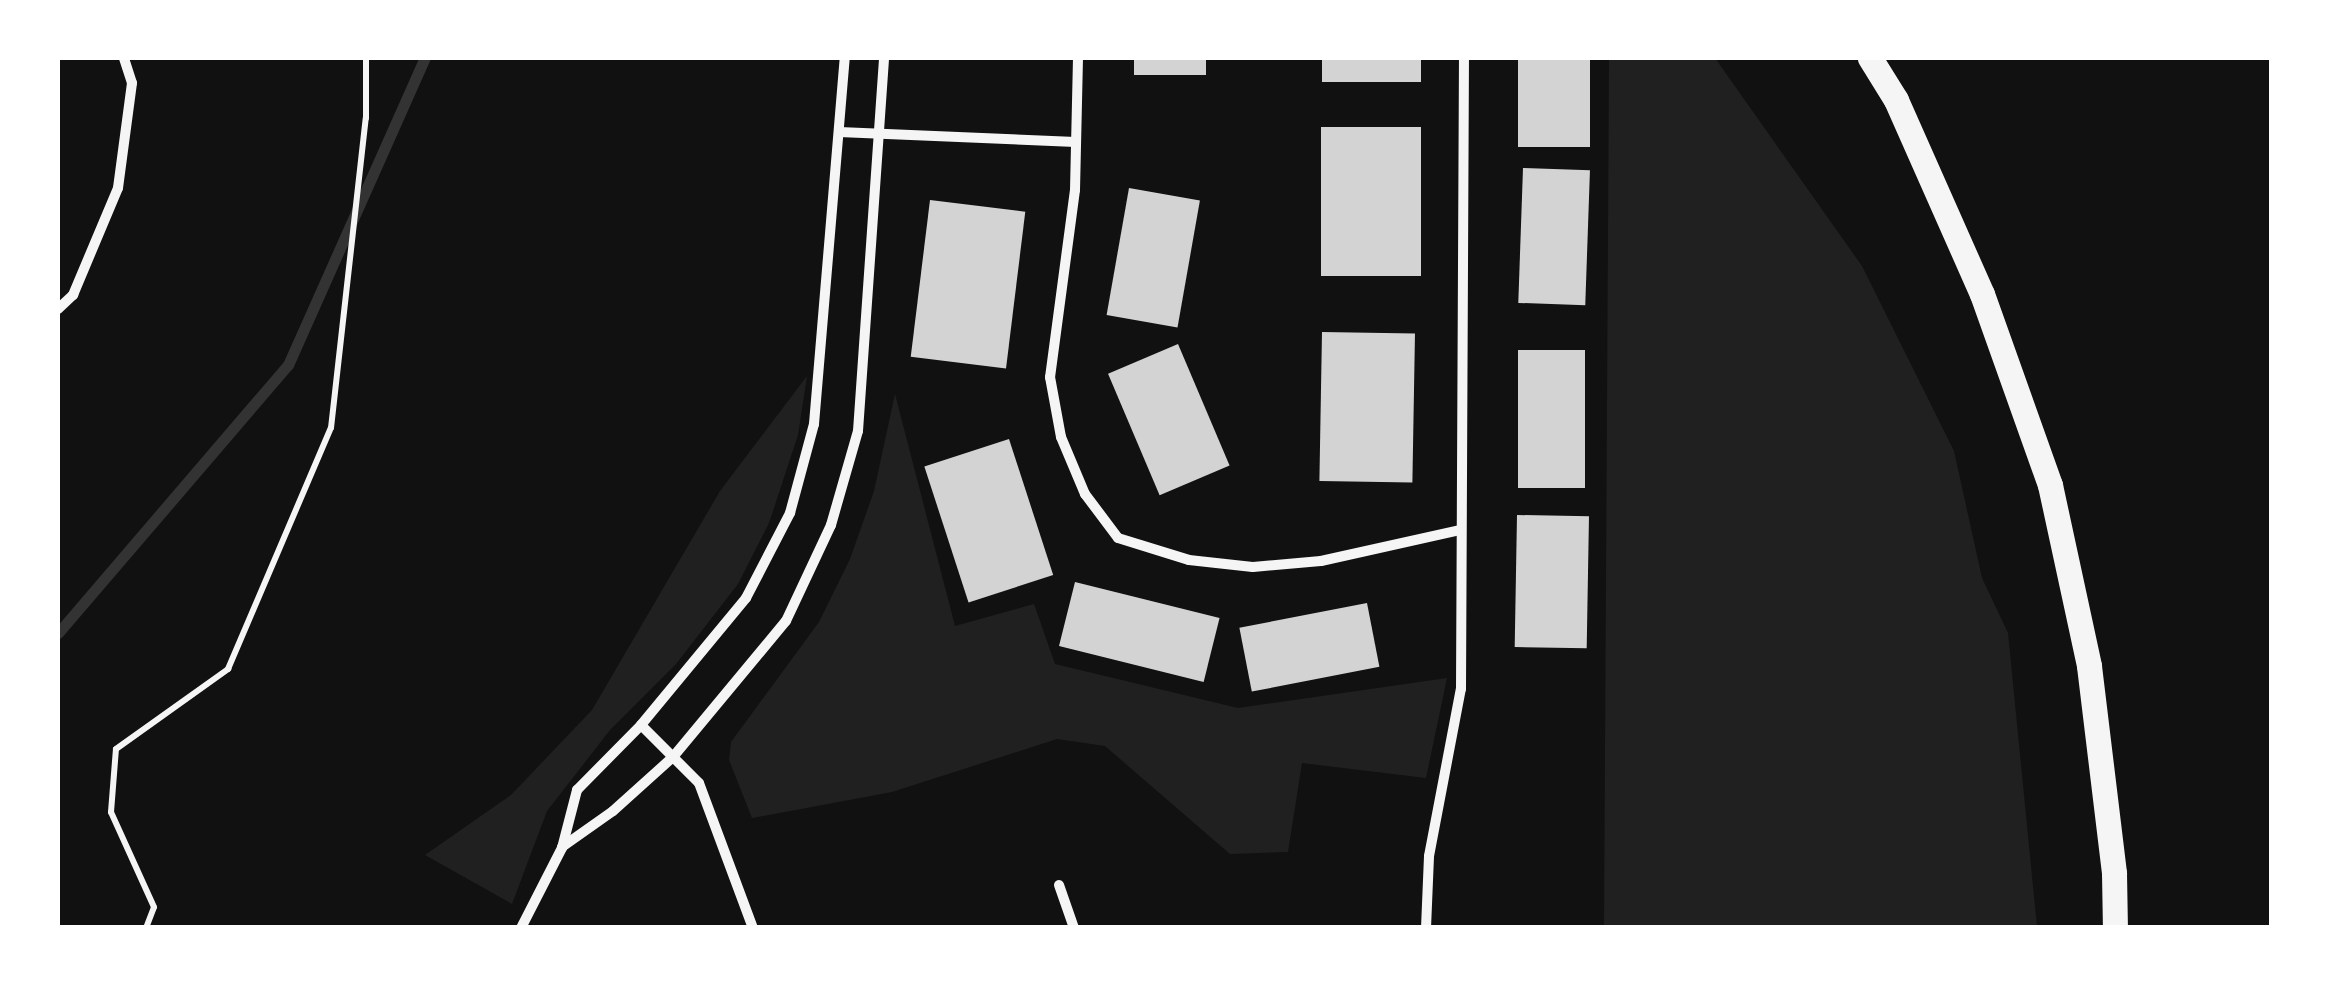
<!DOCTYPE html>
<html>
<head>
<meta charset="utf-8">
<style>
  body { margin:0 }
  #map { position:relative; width:2329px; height:985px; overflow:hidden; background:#111; font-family:"DejaVu Sans",sans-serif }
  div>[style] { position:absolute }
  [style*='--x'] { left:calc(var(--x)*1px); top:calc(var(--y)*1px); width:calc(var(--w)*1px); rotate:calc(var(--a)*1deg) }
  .green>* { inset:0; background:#202020 }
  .stream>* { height:11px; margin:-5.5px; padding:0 5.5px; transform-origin:5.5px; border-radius:5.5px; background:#333 }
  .building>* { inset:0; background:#d3d3d3; transform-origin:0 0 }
  .path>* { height:6px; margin:-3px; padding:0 3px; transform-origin:3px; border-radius:3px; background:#f5f5f5 }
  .minor>* { height:10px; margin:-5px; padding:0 5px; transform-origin:5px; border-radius:5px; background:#f5f5f5 }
  .primary>* { height:25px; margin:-12.5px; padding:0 12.5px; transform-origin:12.5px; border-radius:12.5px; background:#f5f5f5 }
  span { translate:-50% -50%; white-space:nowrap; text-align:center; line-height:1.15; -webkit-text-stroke:10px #fff; paint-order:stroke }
  .frame { position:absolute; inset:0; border:60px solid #fff; pointer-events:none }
</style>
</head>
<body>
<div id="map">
  <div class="green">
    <div style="clip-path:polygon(1609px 58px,1715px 58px,1862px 266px,1954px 451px,1982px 578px,2008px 633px,2037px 927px,1604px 927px)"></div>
    <div style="clip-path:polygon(807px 376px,798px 435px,769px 523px,738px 584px,676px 664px,610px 730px,547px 811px,512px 904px,425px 855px,511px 795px,592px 710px,720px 491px)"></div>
    <div style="clip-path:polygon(895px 394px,955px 626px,1034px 604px,1055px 664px,1238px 708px,1447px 678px,1426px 778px,1302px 763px,1288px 852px,1230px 854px,1105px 746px,1057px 739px,892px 792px,752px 818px,729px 760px,731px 742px,819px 622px,850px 559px,874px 491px)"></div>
  </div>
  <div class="stream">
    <div style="--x:58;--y:633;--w:353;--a:-49.4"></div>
    <div style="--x:288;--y:365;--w:336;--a:-66"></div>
  </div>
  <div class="building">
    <div style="left:1134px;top:58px;width:72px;height:17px"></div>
    <div style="left:1322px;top:58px;width:99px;height:24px"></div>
    <div style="left:1518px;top:58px;width:72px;height:89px"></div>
    <div style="left:1321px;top:127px;width:100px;height:149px"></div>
    <div style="left:1523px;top:168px;width:67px;height:135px;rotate:2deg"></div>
    <div style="left:1129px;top:188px;width:72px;height:129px;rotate:10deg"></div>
    <div style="left:930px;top:200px;width:96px;height:158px;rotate:7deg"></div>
    <div style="left:1322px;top:332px;width:93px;height:149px;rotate:1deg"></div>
    <div style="left:1178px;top:344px;width:132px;height:76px;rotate:67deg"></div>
    <div style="left:1518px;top:350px;width:67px;height:138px"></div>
    <div style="left:1009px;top:439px;width:143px;height:89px;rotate:72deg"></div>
    <div style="left:1517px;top:515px;width:72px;height:132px;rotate:1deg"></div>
    <div style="left:1075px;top:582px;width:149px;height:66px;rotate:14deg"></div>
    <div style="left:1367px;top:603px;width:65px;height:130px;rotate:79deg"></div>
  </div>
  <div class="path">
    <div style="--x:146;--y:928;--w:22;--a:-69"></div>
    <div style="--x:154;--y:907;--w:104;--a:-114.4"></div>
    <div style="--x:111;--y:812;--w:63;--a:-85.5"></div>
    <div style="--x:116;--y:749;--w:138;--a:-35.5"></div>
    <div style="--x:228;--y:669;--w:262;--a:-66.9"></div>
    <div style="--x:331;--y:428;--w:312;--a:-83.6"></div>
    <div style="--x:366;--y:118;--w:60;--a:-90"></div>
  </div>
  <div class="minor">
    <div style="--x:1078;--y:58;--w:132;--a:91.3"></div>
    <div style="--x:1075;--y:190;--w:189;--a:97.6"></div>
    <div style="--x:1050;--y:377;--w:61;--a:79.6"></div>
    <div style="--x:1061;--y:437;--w:62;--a:67.2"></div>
    <div style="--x:1085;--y:494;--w:55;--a:53.1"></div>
    <div style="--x:1118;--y:538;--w:74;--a:17.2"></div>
    <div style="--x:1189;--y:560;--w:64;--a:6.2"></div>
    <div style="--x:1253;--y:567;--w:68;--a:-5"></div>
    <div style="--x:1321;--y:561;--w:142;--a:-12.6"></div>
    <div style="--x:839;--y:132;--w:237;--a:2.4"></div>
    <div style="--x:58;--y:309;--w:21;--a:-43"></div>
    <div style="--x:73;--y:295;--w:116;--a:-67.2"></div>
    <div style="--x:118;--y:188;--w:106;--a:-82.4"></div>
    <div style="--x:132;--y:83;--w:26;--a:-108"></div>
    <div style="--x:641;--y:725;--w:82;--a:45"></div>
    <div style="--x:699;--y:783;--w:155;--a:69.6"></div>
    <div style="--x:562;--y:847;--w:62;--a:-35.2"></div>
    <div style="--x:613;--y:811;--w:81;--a:-42"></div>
    <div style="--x:673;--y:757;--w:177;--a:-50.3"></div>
    <div style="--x:786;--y:621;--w:106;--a:-64.9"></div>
    <div style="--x:831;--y:525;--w:98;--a:-74"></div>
    <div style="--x:858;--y:431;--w:374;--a:-86"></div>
    <div style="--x:1059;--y:885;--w:46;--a:70.8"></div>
    <div style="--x:521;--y:928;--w:90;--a:-62.9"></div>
    <div style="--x:562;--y:848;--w:60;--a:-75.5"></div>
    <div style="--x:577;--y:790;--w:91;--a:-45.4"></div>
    <div style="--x:641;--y:725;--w:165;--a:-50.4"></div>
    <div style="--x:746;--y:598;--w:96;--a:-62.6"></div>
    <div style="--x:790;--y:513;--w:92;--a:-74.9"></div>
    <div style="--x:814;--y:424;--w:367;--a:-85.2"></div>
    <div style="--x:1426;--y:928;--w:72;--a:-87.6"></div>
    <div style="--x:1429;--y:856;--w:170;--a:-79.2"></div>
    <div style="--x:1461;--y:689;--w:631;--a:-89.73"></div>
  </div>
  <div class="primary">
    <div style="--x:1870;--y:58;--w:49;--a:58.2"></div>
    <div style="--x:1896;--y:100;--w:212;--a:66.1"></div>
    <div style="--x:1982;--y:294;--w:203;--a:70.4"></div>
    <div style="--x:2050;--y:485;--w:185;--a:77.8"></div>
    <div style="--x:2089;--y:666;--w:209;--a:83.1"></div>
    <div style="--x:2114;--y:873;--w:55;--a:89"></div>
  </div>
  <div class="frame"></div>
</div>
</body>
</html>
